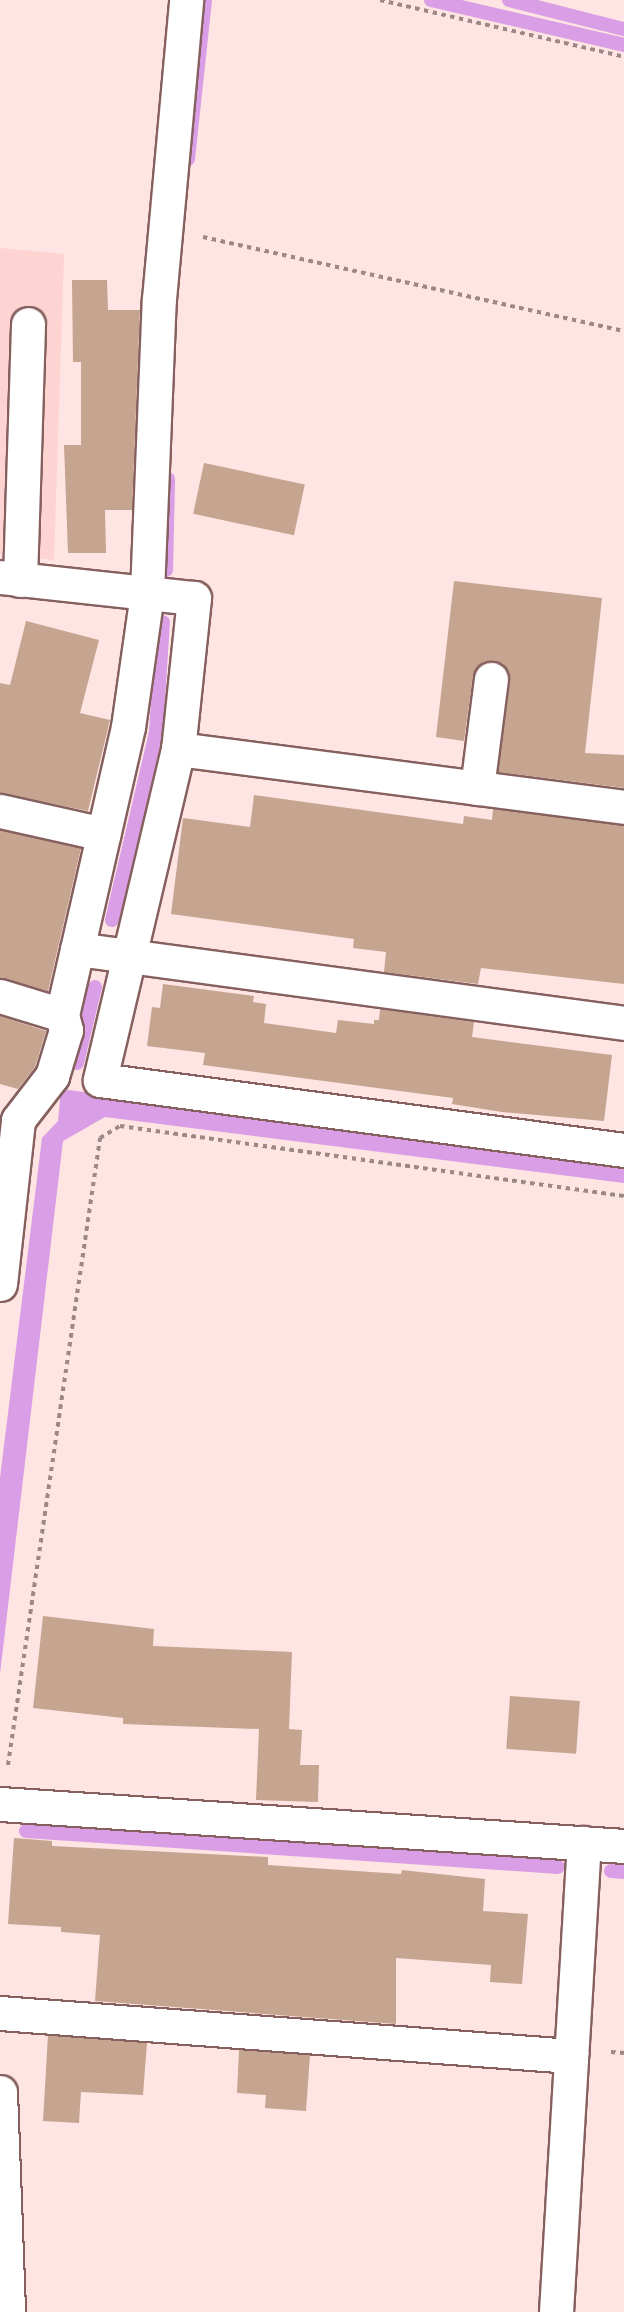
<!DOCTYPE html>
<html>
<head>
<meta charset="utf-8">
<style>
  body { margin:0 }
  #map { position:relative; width:624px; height:2312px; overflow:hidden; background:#fee4e2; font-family:Jost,sans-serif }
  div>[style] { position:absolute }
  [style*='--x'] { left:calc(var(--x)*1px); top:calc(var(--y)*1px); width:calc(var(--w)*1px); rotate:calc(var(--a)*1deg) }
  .built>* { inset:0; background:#fed4d2 }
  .water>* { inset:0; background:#d99ee5 }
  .stream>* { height:14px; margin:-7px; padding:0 7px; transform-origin:7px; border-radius:7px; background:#d99ee5 }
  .building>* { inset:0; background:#c5a490; transform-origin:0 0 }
  .path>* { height:4px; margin-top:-2px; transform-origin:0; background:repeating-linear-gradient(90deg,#9c8886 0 4.5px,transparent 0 9px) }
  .roads { filter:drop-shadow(2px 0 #85605e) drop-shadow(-2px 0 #85605e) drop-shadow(0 2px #85605e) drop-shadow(0 -2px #85605e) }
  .minor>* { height:33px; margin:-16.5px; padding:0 16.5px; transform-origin:16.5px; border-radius:16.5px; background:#fff }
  span { translate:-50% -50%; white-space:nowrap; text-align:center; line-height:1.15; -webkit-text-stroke:4.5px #fff; paint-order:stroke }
</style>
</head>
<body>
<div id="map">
  <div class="built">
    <div style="clip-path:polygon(0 248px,64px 254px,54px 560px,0 554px)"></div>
  </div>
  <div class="water">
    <div style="clip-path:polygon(61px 1089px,624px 1164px,624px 1183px,105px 1117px,63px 1141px,0 1674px,0 1478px,42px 1138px,58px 1121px)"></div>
  </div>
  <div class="stream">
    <div style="--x:431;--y:0;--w:198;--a:13.1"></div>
    <div style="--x:509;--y:0;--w:119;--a:14.2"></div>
    <div style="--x:188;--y:159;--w:160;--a:-83.9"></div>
    <div style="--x:166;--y:570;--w:91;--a:-88.7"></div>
    <div style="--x:112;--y:920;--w:193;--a:-76.8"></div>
    <div style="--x:156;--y:732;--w:110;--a:-86.4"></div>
    <div style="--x:77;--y:1063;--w:78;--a:-76.7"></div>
    <div style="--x:26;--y:1831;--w:533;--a:3.87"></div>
    <div style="--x:611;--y:1871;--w:13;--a:4"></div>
  </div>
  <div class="building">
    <div style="clip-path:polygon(72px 280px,107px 280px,108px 310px,140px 310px,132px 510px,105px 510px,106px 553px,68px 553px,64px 445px,81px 445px,81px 362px,73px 362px)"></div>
    <div style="left:204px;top:463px;width:103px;height:52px;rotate:12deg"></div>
    <div style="clip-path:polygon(454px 581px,602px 598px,585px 753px,624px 755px,624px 788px,498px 772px,510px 681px,503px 664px,494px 661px,483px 662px,473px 676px,464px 741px,436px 737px)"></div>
    <div style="clip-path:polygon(26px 621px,99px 640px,80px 713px,110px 720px,88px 811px,0 793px,0 683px,10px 685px)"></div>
    <div style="clip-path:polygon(254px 795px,463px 824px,464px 816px,492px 820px,493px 809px,624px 825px,624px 984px,481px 968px,478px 984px,384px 972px,386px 952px,353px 948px,354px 939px,171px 914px,183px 818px,250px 827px)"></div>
    <div style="clip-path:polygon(0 830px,81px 848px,48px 991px,0 978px)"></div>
    <div style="clip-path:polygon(163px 984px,254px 996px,253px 1002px,266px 1004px,264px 1023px,336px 1033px,338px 1020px,374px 1024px,374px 1020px,379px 1020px,380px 1009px,474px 1022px,472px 1037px,612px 1055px,604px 1121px,502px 1112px,452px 1104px,453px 1098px,203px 1065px,205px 1053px,147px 1046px,152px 1007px,160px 1008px)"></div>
    <div style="clip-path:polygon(0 1016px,46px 1031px,35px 1067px,18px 1089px,0 1084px)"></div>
    <div style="clip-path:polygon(43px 1616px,154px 1629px,153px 1646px,292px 1652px,289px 1729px,302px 1730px,300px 1765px,319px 1765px,318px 1802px,256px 1800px,259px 1729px,123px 1724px,123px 1718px,33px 1708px)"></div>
    <div style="left:510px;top:1696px;width:70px;height:53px;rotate:4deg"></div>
    <div style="clip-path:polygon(14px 1838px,52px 1841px,52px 1846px,268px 1857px,268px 1865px,401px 1874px,402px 1870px,485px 1879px,483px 1911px,528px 1914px,522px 1984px,490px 1982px,491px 1965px,396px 1958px,396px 2024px,95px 2001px,100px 1935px,61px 1932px,61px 1927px,8px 1924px)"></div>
    <div style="clip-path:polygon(48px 2035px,147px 2043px,143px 2095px,81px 2092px,79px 2123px,43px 2121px)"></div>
    <div style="clip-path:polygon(239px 2050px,310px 2055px,306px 2111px,265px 2108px,266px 2095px,237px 2093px)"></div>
  </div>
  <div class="path">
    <div style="--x:380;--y:0;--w:251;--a:13.1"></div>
    <div style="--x:203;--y:237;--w:431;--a:12.6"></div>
    <div style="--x:8;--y:1765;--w:634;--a:-81.65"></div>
    <div style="--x:100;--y:1138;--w:23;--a:-31"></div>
    <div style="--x:120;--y:1126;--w:509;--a:7.91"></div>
    <div style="--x:611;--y:2052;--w:13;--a:4"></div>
  </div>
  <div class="roads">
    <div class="minor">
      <div style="--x:0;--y:577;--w:195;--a:6.2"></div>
      <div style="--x:194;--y:598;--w:152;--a:96"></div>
      <div style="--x:178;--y:749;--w:340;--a:103.3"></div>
      <div style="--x:100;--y:1080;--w:529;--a:7.61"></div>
      <div style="--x:20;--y:580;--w:256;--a:-88.2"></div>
      <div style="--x:178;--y:749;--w:450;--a:7.4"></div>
      <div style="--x:477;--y:788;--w:110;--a:-82.7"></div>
      <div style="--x:0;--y:811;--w:106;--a:12.6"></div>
      <div style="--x:77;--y:949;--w:552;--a:7.7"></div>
      <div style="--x:0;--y:996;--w:65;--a:17"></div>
      <div style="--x:0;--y:1284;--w:165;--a:-83.7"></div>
      <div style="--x:18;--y:1120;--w:56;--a:-52.3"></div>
      <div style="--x:52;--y:1076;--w:48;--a:-73.1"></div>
      <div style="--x:66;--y:1030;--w:16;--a:-105"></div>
      <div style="--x:62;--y:1015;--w:295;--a:-77.1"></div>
      <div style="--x:128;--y:727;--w:135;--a:-81.9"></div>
      <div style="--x:147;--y:593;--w:294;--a:-87.7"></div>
      <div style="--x:159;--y:299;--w:300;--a:-84.8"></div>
      <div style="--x:0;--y:1804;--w:625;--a:3.85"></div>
      <div style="--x:0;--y:2013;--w:573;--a:4.31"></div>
      <div style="--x:0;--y:2092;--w:220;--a:87.9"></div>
      <div style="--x:556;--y:2312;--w:470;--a:-86.6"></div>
    </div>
  </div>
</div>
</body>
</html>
